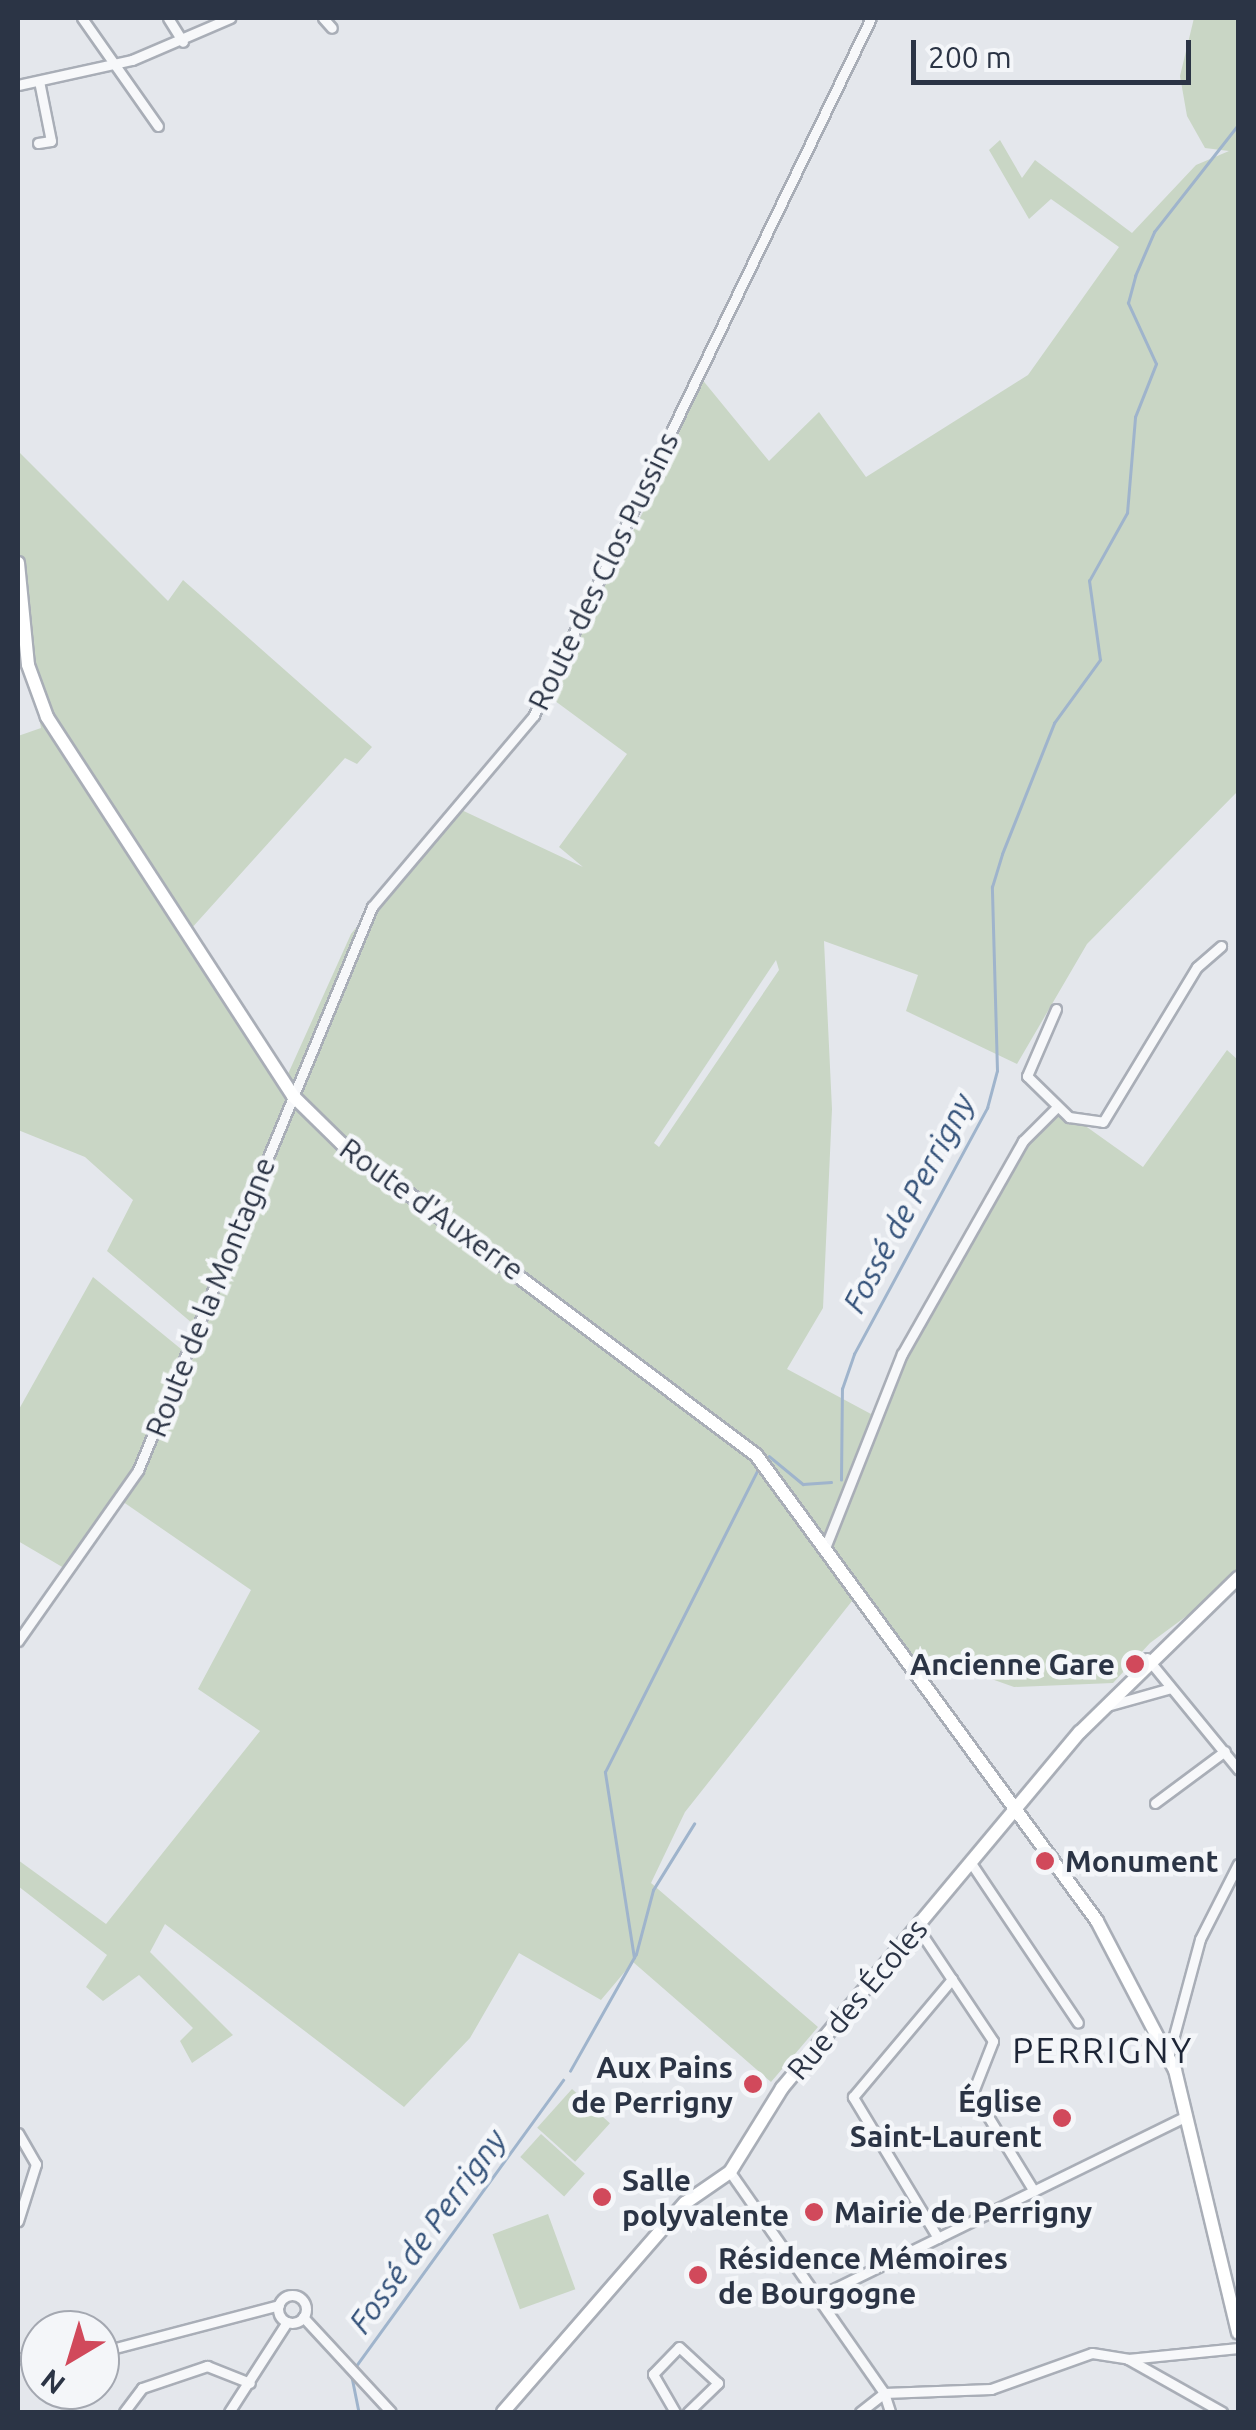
<!DOCTYPE html>
<html>
<head>
<meta charset="utf-8">
<style>
  body { margin:0 }
  #map { position:relative; width:1256px; height:2430px; overflow:hidden; background:#e4e7ec; font-family:Ubuntu,sans-serif }
  div>[style] { position:absolute }
  [style*='--x'] { left:calc(var(--x)*1px); top:calc(var(--y)*1px); width:calc(var(--w)*1px); rotate:calc(var(--a)*1deg) }
  .green>* { inset:0; background:#c9d6c5; transform-origin:0 0 }
  .stream>* { height:2.5px; margin:-1.25px; padding:0 1.25px; transform-origin:1.25px; border-radius:1.25px; background:#9fb4cc }
  .roads { filter:drop-shadow(2px 0 #a9aeb7) drop-shadow(-2px 0 #a9aeb7) drop-shadow(0 2px #a9aeb7) drop-shadow(0 -2px #a9aeb7) }
  .street>* { height:9px; margin:-4.5px; padding:0 4.5px; transform-origin:4.5px; border-radius:4.5px; background:#f7f8fa }
  .street>.ring { margin:-4.5px; padding:0; box-sizing:content-box; background:none; border:9px solid #f7f8fa; border-radius:50% }
  .secondary>* { height:12px; margin:-6px; padding:0 6px; transform-origin:6px; border-radius:6px; background:#fff }
  .dots>* { width:28px; height:28px; translate:-50% -50%; box-sizing:border-box; border:5px solid #f4f6f9; border-radius:50% }
  span { translate:-50% -50%; white-space:nowrap; text-align:center; line-height:1.15; -webkit-text-stroke:9px #f4f6f9; paint-order:stroke }
  .street-label { font-size:30px; color:#2b3445 }
  .poi-label { font-size:30px; color:#2b3445; font-weight:700 }
  .right { translate:-100% -50%; text-align:right }
  .left { translate:0 -50%; text-align:left }
  .water-label { font-size:32px; color:#34527a; font-style:italic }
  .quarter-label { font-size:35px; color:#1d2536; letter-spacing:2.5px }
  .frame { position:absolute; inset:0; border:20px solid #2b3445; pointer-events:none }
  .north { position:absolute; left:20px; top:2310px; width:100px; height:100px; box-sizing:border-box; background:#f4f6f9; border:2px solid #a4a8b1; border-radius:50%; rotate:218deg; font-size:28px; font-weight:700; line-height:40px; text-align:center; color:#2b3445 }
  .north::after { content:''; display:block; margin:auto; width:35px; height:45px; background:#d1495b; clip-path:polygon(50% 0,100% 100%,50% 72%,0 100%) }
  .scale { position:absolute; left:911px; top:40px; width:280px; height:45px; box-sizing:border-box; border:5px solid #2b3445; border-top:0; padding-left:12px; font-size:30px; line-height:35px; white-space:nowrap; color:#2b3445; -webkit-text-stroke:8px #f4f6f9; paint-order:stroke }
</style>
</head>
<body>
<div id="map">
  <div class="green">
    <div style="clip-path:polygon(evenodd,1194px 18px,1238px 18px,1238px 791px,1087px 944px,1017px 1064px,906px 1011px,918px 975px,824px 941px,832px 1109px,823px 1308px,787px 1369px,871px 1414px,1025px 1136px,1063px 1110px,1143px 1167px,1227px 1050px,1238px 1060px,1238px 1578px,1150px 1643px,1113px 1683px,1014px 1687px,938px 1660px,910px 1676px,852px 1601px,685px 1812px,651px 1883px,818px 2027px,771px 2082px,633px 1962px,601px 2000px,519px 1953px,470px 2038px,404px 2107px,165px 1924px,150px 1952px,233px 2035px,192px 2063px,180px 2041px,193px 2028px,139px 1975px,103px 2001px,86px 1987px,107px 1955px,18px 1886px,18px 1860px,106px 1924px,260px 1731px,198px 1689px,251px 1590px,116px 1497px,64px 1568px,18px 1541px,18px 1411px,93px 1277px,181px 1349px,192px 1323px,107px 1251px,133px 1200px,85px 1157px,18px 1130px,18px 736px,41px 728px,18px 601px,18px 451px,168px 601px,183px 580px,372px 747px,357px 764px,345px 758px,190px 930px,288px 1074px,351px 934px,453px 806px,583px 867px,559px 847px,627px 754px,547px 695px,673px 455px,696px 372px,769px 461px,819px 412px,866px 477px,1028px 375px,1119px 247px,1051px 199px,1029px 219px,989px 150px,1000px 140px,1022px 178px,1035px 160px,1132px 233px,1196px 165px,1229px 151px,1205px 148px,1187px 116px,1180px 76px,1194px 18px,776px 960px,779px 970px,659px 1147px,654px 1143px,776px 960px)"></div>
    <div style="left:572px;top:2089px;width:51px;height:52px;rotate:42deg"></div>
    <div style="left:541px;top:2134px;width:59px;height:31px;rotate:42deg"></div>
    <div style="left:548px;top:2214px;width:80px;height:59px;rotate:70deg"></div>
  </div>
  <div class="stream">
    <div style="--x:769;--y:1456;--w:44;--a:39.5"></div>
    <div style="--x:803;--y:1484;--w:28;--a:-4"></div>
    <div style="--x:841;--y:1480;--w:91;--a:-89.4"></div>
    <div style="--x:842;--y:1389;--w:37;--a:-71"></div>
    <div style="--x:854;--y:1354;--w:280;--a:-61.6"></div>
    <div style="--x:987;--y:1108;--w:38;--a:-75"></div>
    <div style="--x:997;--y:1071;--w:184;--a:-91.6"></div>
    <div style="--x:992;--y:887;--w:34;--a:-73"></div>
    <div style="--x:1002;--y:854;--w:141;--a:-68.3"></div>
    <div style="--x:1054;--y:723;--w:78;--a:-53.9"></div>
    <div style="--x:1100;--y:660;--w:80;--a:-97.9"></div>
    <div style="--x:1089;--y:581;--w:78;--a:-60.8"></div>
    <div style="--x:1127;--y:513;--w:96;--a:-85.2"></div>
    <div style="--x:1135;--y:417;--w:57;--a:-68.4"></div>
    <div style="--x:1156;--y:364;--w:67;--a:-114.7"></div>
    <div style="--x:1128;--y:303;--w:28;--a:-75"></div>
    <div style="--x:1135;--y:276;--w:48;--a:-66.6"></div>
    <div style="--x:1154;--y:232;--w:136;--a:-51.9"></div>
    <div style="--x:634;--y:1958;--w:188;--a:-98.9"></div>
    <div style="--x:605;--y:1772;--w:339;--a:-63.2"></div>
    <div style="--x:570;--y:2071;--w:134;--a:-60.6"></div>
    <div style="--x:636;--y:1954;--w:66;--a:-75.1"></div>
    <div style="--x:653;--y:1890;--w:78;--a:-58.2"></div>
    <div style="--x:356;--y:2366;--w:353;--a:-54.1"></div>
    <div style="--x:351;--y:2372;--w:41;--a:78.7"></div>
  </div>
  <div class="roads">
    <div class="street">
      <div style="--x:82;--y:18;--w:132;--a:54.9"></div>
      <div style="--x:168;--y:18;--w:28;--a:58"></div>
      <div style="--x:323;--y:18;--w:13;--a:48"></div>
      <div style="--x:18;--y:85;--w:117;--a:-12.4"></div>
      <div style="--x:132;--y:60;--w:107;--a:-23.2"></div>
      <div style="--x:38;--y:143;--w:13;--a:-9"></div>
      <div style="--x:51;--y:141;--w:61;--a:-101.3"></div>
      <div style="--x:1056;--y:1009;--w:73;--a:113.4"></div>
      <div style="--x:1027;--y:1076;--w:59;--a:44.3"></div>
      <div style="--x:1069;--y:1117;--w:34;--a:8"></div>
      <div style="--x:1103;--y:1122;--w:181;--a:-58.8"></div>
      <div style="--x:1197;--y:967;--w:32;--a:-41"></div>
      <div style="--x:825;--y:1548;--w:209;--a:-68.4"></div>
      <div style="--x:902;--y:1354;--w:245;--a:-60.4"></div>
      <div style="--x:1023;--y:1141;--w:47;--a:-45"></div>
      <div style="--x:18;--y:1641;--w:209;--a:-54.9"></div>
      <div style="--x:138;--y:1470;--w:610;--a:-67.43"></div>
      <div style="--x:372;--y:907;--w:251;--a:-49.8"></div>
      <div style="--x:534;--y:715;--w:774;--a:-64.2"></div>
      <div style="--x:1147;--y:1658;--w:144;--a:50.7"></div>
      <div style="--x:1107;--y:1706;--w:66;--a:-15.7"></div>
      <div style="--x:1155;--y:1803;--w:87;--a:-36.6"></div>
      <div style="--x:971;--y:1863;--w:192;--a:56.2"></div>
      <div style="--x:917;--y:1927;--w:137;--a:56.3"></div>
      <div style="--x:993;--y:2041;--w:55;--a:111.4"></div>
      <div style="--x:973;--y:2092;--w:116;--a:58.4"></div>
      <div style="--x:1169;--y:2054;--w:119;--a:-74.9"></div>
      <div style="--x:1200;--y:1939;--w:84;--a:-63.1"></div>
      <div style="--x:18;--y:2133;--w:36;--a:60"></div>
      <div style="--x:36;--y:2164;--w:60;--a:107.5"></div>
      <div style="--x:730;--y:2172;--w:269;--a:55.1"></div>
      <div style="--x:884;--y:2393;--w:107;--a:-2.1"></div>
      <div style="--x:991;--y:2389;--w:107;--a:-19.6"></div>
      <div style="--x:1092;--y:2353;--w:36;--a:9"></div>
      <div style="--x:1128;--y:2359;--w:108;--a:29.4"></div>
      <div style="--x:938;--y:2238;--w:165;--a:-121.1"></div>
      <div style="--x:853;--y:2097;--w:154;--a:-50"></div>
      <div class="ring" style="left:278px;top:2295px;width:19px;height:19px"></div>
      <div style="--x:813;--y:2299;--w:414;--a:-26.1"></div>
      <div style="--x:303;--y:2317;--w:129;--a:47.2"></div>
      <div style="--x:100;--y:2352;--w:185;--a:-14.7"></div>
      <div style="--x:18;--y:2358;--w:22;--a:5"></div>
      <div style="--x:1128;--y:2359;--w:111;--a:-5.7"></div>
      <div style="--x:124;--y:2412;--w:30;--a:-53"></div>
      <div style="--x:142;--y:2388;--w:69;--a:-18.7"></div>
      <div style="--x:207;--y:2366;--w:46;--a:21.6"></div>
      <div style="--x:229;--y:2412;--w:107;--a:-57.2"></div>
      <div style="--x:675;--y:2412;--w:44;--a:-120.1"></div>
      <div style="--x:653;--y:2374;--w:37;--a:-46"></div>
      <div style="--x:679;--y:2347;--w:53;--a:42.7"></div>
      <div style="--x:718;--y:2383;--w:42;--a:136"></div>
      <div style="--x:860;--y:2412;--w:31;--a:-38"></div>
      <div style="--x:884;--y:2393;--w:20;--a:72"></div>
    </div>
    <div class="secondary">
      <div style="--x:18;--y:563;--w:102;--a:84.4"></div>
      <div style="--x:28;--y:665;--w:55;--a:69.9"></div>
      <div style="--x:47;--y:717;--w:452;--a:57"></div>
      <div style="--x:293;--y:1096;--w:69;--a:44.4"></div>
      <div style="--x:342;--y:1144;--w:518;--a:36.91"></div>
      <div style="--x:756;--y:1455;--w:577;--a:53.8"></div>
      <div style="--x:1097;--y:1921;--w:168;--a:62.4"></div>
      <div style="--x:1175;--y:2070;--w:270;--a:76.5"></div>
      <div style="--x:503;--y:2412;--w:277;--a:-49"></div>
      <div style="--x:685;--y:2203;--w:55;--a:-34.6"></div>
      <div style="--x:730;--y:2172;--w:99;--a:-58.2"></div>
      <div style="--x:782;--y:2088;--w:464;--a:-50.1"></div>
      <div style="--x:1080;--y:1732;--w:221;--a:-44.3"></div>
    </div>
  </div>
  <div class="dots">
    <div style="left:1135px;top:1664px;background:#d1495b"></div>
    <div style="left:1045px;top:1861px;background:#d1495b"></div>
    <div style="left:753px;top:2084px;background:#d1495b"></div>
    <div style="left:1062px;top:2118px;background:#d1495b"></div>
    <div style="left:602px;top:2197px;background:#d1495b"></div>
    <div style="left:814px;top:2212px;background:#d1495b"></div>
    <div style="left:698px;top:2275px;background:#d1495b"></div>
  </div>
  <div class="street-label">
    <span style="left:603px;top:571px;rotate:-64deg">Route des Clos Pussins</span>
    <span style="left:432px;top:1209px;rotate:36deg">Route d'Auxerre</span>
    <span style="left:210px;top:1297px;rotate:-68deg">Route de la Montagne</span>
    <span style="left:857px;top:1999px;rotate:-50deg">Rue des Écoles</span>
  </div>
  <div class="poi-label">
    <span class="right" style="left:1115px;top:1664px">Ancienne Gare</span>
    <span class="left" style="left:1065px;top:1861px">Monument</span>
    <span class="right" style="left:733px;top:2084px">Aux Pains<br>de Perrigny</span>
    <span class="right" style="left:1042px;top:2118px">Église<br>Saint-Laurent</span>
    <span class="left" style="left:622px;top:2197px">Salle<br>polyvalente</span>
    <span class="left" style="left:834px;top:2212px">Mairie de Perrigny</span>
    <span class="left" style="left:718px;top:2275px">Résidence Mémoires<br>de Bourgogne</span>
  </div>
  <div class="water-label">
    <span style="left:908px;top:1203px;rotate:-62deg">Fossé de Perrigny</span>
    <span style="left:427px;top:2231px;rotate:-54deg">Fossé de Perrigny</span>
  </div>
  <div class="quarter-label">
    <span style="left:1103px;top:2050px">PERRIGNY</span>
  </div>
  <div class="frame"></div>
  <div class="north">N</div>
  <div class="scale">200 m</div>
</div>
</body>
</html>
